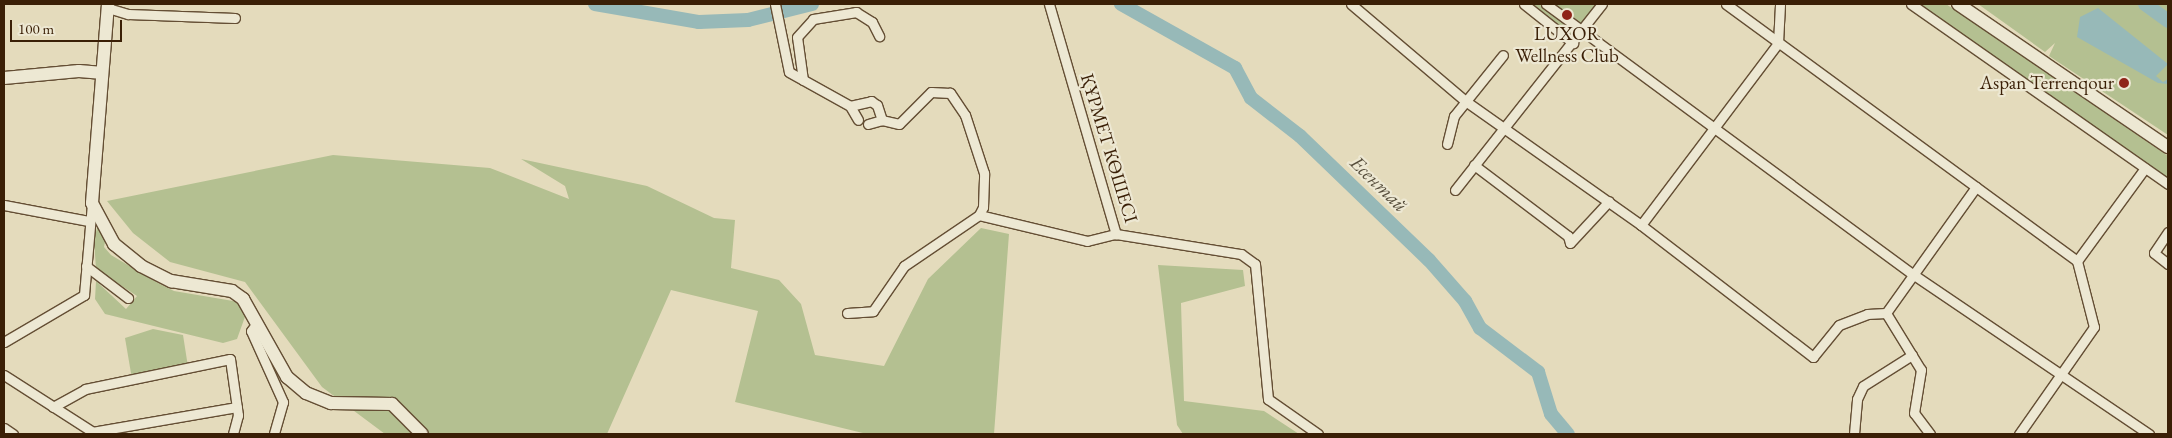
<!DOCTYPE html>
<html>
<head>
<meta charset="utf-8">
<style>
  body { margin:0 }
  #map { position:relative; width:2172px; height:438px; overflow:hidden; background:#e4dbbc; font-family:"EB Garamond",serif }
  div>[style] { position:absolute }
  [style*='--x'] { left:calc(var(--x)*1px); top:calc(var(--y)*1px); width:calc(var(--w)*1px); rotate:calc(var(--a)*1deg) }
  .green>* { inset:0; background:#b4c091 }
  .water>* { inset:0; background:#97b9b8 }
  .river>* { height:14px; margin:-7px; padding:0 7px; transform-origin:7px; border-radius:7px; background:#97b9b8 }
  .roads { filter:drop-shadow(1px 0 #644e34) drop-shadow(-1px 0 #644e34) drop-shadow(0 1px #644e34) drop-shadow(0 -1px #644e34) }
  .street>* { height:9px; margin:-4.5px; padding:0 4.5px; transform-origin:4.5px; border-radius:4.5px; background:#ede8d3 }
  .secondary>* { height:12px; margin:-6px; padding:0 6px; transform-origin:6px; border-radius:6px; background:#ede8d3 }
  .dots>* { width:14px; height:14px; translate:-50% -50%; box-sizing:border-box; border:2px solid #ede8d3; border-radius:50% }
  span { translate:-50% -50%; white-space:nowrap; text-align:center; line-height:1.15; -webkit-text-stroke:4.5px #ede8d3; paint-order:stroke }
  .poi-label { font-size:19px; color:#3a1f06 }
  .right { translate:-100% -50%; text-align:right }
  .street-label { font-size:19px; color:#3a1f06 }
  .water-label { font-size:20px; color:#564d3b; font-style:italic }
  .frame { position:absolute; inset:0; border:5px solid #3a1f06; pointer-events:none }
  .scale { position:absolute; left:10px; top:20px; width:112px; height:22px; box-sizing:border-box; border:2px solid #3a1f06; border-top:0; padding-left:6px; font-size:15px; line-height:18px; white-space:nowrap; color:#3a1f06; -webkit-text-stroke:4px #ede8d3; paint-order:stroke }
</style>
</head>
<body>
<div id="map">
  <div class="green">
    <div style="clip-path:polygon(1532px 4px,1596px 4px,1572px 36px)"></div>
    <div style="clip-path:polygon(1917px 4px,1946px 4px,2168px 156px,2168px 178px)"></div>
    <div style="clip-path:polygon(1978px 4px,2167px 4px,2168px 135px,2049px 56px,2055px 43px,2045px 52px)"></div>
    <div style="clip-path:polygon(333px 155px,490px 168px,569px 199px,565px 186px,521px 159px,647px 186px,714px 218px,735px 220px,731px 268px,779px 280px,801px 304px,815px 355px,884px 366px,928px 279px,981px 228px,1009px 234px,994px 434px,867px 434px,735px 402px,758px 311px,671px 290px,607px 434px,385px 434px,322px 387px,245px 282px,170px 262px,133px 233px,107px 201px)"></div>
    <div style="clip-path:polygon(98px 224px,106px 237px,104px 247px,111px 255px,158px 283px,174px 291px,239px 302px,246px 314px,237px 339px,223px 343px,105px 314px,95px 299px,96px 281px,126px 309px,137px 296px,96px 269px,94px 240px)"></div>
    <div style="clip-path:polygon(1158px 265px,1243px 270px,1245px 286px,1181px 303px,1184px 401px,1264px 411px,1299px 434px,1183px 434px,1177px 425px)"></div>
    <div style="clip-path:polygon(153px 329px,183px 335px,188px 367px,132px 379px,125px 338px)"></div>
  </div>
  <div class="water">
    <div style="clip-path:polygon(2098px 8px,2168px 64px,2156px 76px,2163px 82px,2168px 79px,2168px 84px,2158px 83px,2077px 37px,2080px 17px)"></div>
  </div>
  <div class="river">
    <div style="--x:595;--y:4;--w:106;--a:9.8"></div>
    <div style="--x:699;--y:22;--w:49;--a:-2.3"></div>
    <div style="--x:748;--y:20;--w:66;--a:-14"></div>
    <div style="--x:1121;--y:4;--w:131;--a:29.3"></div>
    <div style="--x:1235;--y:68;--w:34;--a:62"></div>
    <div style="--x:1251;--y:98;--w:62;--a:37.8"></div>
    <div style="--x:1300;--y:136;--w:179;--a:43.9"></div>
    <div style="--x:1429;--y:260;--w:55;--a:48.7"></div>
    <div style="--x:1465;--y:301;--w:31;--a:61"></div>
    <div style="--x:1480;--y:328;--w:73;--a:37.2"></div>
    <div style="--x:1538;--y:372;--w:44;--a:72.8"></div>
    <div style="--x:1551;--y:414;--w:26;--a:50"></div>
    <div style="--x:2145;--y:4;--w:29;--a:36"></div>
  </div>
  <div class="roads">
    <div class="street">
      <div style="--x:775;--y:4;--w:69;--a:78.4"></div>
      <div style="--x:789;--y:72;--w:70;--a:29.1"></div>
      <div style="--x:850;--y:106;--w:16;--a:60"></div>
      <div style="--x:1049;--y:4;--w:240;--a:73.8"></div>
      <div style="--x:1116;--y:234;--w:127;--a:9.1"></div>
      <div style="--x:1241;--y:254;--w:17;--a:36"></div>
      <div style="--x:1255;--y:264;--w:136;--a:84.5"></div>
      <div style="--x:1268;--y:399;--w:61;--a:35"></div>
      <div style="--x:1351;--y:4;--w:148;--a:40.3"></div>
      <div style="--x:1464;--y:100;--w:217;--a:35.2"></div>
      <div style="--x:1641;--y:225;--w:217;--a:37.5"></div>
      <div style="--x:1813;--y:357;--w:41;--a:-50.9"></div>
      <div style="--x:1839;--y:325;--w:30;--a:-21"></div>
      <div style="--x:1867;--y:314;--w:19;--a:-3"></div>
      <div style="--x:1524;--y:4;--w:63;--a:38.5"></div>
      <div style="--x:1546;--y:4;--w:457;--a:36.4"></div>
      <div style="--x:1914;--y:275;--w:284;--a:34.1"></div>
      <div style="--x:1726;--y:4;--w:435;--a:36.2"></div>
      <div style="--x:2077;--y:261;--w:68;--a:75.6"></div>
      <div style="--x:2094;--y:327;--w:131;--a:125"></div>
      <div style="--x:1911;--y:4;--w:314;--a:35"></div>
      <div style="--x:108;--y:8;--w:21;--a:17"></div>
      <div style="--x:128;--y:14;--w:107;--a:2.1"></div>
      <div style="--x:803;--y:80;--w:43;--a:-97.9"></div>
      <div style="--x:797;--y:37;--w:24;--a:-48"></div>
      <div style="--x:813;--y:19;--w:44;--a:-9.2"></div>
      <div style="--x:856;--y:12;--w:19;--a:32"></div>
      <div style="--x:872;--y:22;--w:16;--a:63"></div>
      <div style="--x:850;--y:106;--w:22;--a:-13"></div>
      <div style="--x:871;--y:101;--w:7;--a:34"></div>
      <div style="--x:877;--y:105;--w:16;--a:72"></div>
      <div style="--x:868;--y:124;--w:15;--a:-16"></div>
      <div style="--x:1447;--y:144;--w:29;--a:-76"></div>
      <div style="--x:1454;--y:116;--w:78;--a:-51.2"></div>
      <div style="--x:1474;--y:165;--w:118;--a:37.1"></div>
      <div style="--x:1568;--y:236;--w:7;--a:74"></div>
      <div style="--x:1570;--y:243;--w:57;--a:-47.1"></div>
      <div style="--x:1455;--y:190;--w:237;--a:-51.7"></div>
      <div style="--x:4;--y:205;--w:86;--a:10.7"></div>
      <div style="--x:979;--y:215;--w:111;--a:13.5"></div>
      <div style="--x:1087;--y:241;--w:30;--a:-14"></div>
      <div style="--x:1641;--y:225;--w:228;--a:-53"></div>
      <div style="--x:1778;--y:43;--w:39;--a:-87"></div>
      <div style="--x:2168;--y:232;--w:25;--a:124"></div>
      <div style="--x:2154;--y:253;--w:18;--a:38"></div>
      <div style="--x:2077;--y:261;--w:115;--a:-53.8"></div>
      <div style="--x:86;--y:266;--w:53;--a:37.3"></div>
      <div style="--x:847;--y:313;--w:26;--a:-4"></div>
      <div style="--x:873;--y:311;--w:55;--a:-55.4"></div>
      <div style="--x:904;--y:266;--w:91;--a:-34.2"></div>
      <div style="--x:979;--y:215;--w:9;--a:-63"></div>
      <div style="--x:983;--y:207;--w:34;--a:-88"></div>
      <div style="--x:984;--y:173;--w:61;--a:-108.1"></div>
      <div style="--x:965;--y:115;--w:27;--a:-124"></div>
      <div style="--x:950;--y:93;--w:19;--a:-177"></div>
      <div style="--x:931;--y:92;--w:45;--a:135"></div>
      <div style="--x:899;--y:124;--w:17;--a:-167"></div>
      <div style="--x:257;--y:323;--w:10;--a:127"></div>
      <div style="--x:251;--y:331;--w:78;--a:65.7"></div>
      <div style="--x:283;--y:402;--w:33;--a:106"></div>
      <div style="--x:4;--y:342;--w:93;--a:-30.4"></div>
      <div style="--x:84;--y:295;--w:92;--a:-85"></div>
      <div style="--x:4;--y:375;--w:109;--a:32.7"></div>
      <div style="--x:53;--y:407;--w:37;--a:-29"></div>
      <div style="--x:85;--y:389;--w:148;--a:-11.7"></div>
      <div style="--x:230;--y:359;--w:57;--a:81.9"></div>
      <div style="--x:238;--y:415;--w:20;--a:105"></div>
      <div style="--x:4;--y:428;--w:11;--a:34"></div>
      <div style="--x:92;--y:432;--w:147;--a:-9.8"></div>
      <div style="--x:1854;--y:434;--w:35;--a:-85"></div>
      <div style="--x:1857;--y:399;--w:14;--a:-65"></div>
      <div style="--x:1863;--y:386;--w:58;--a:-32.3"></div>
      <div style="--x:1930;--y:434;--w:26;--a:-127"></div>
      <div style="--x:1914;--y:413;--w:44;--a:-80.8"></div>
      <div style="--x:1921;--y:370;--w:67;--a:-121.6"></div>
      <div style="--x:1886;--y:313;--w:155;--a:-54.5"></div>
    </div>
    <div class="secondary">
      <div style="--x:108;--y:4;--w:200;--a:94.6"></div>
      <div style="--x:92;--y:203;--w:47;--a:61.8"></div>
      <div style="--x:114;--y:244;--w:35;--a:39"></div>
      <div style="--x:141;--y:266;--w:34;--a:27"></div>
      <div style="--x:171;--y:281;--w:62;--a:9.3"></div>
      <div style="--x:232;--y:291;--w:14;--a:36"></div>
      <div style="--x:243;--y:299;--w:90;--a:60.6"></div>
      <div style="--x:287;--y:377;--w:25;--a:40"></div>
      <div style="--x:306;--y:393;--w:27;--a:22"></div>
      <div style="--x:331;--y:403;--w:61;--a:0.9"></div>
      <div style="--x:392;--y:404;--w:42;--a:45"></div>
      <div style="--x:1958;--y:4;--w:254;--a:34.3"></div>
      <div style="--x:4;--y:78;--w:75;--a:-5.3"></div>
      <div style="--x:79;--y:71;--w:21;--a:5"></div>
    </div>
  </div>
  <div class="dots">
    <div style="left:1567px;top:15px;background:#8f2418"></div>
    <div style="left:2124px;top:83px;background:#8f2418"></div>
  </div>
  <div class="poi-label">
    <span style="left:1567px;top:45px">LUXOR<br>Wellness Club</span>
    <span class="right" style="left:2114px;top:83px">Aspan Terrenqour</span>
  </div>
  <div class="street-label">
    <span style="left:1109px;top:148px;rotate:73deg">ҚҰРМЕТ КӨШЕСІ</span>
  </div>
  <div class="water-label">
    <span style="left:1379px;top:184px;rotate:44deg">Есентай</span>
  </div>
  <div class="frame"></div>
  <div class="scale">100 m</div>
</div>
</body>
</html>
